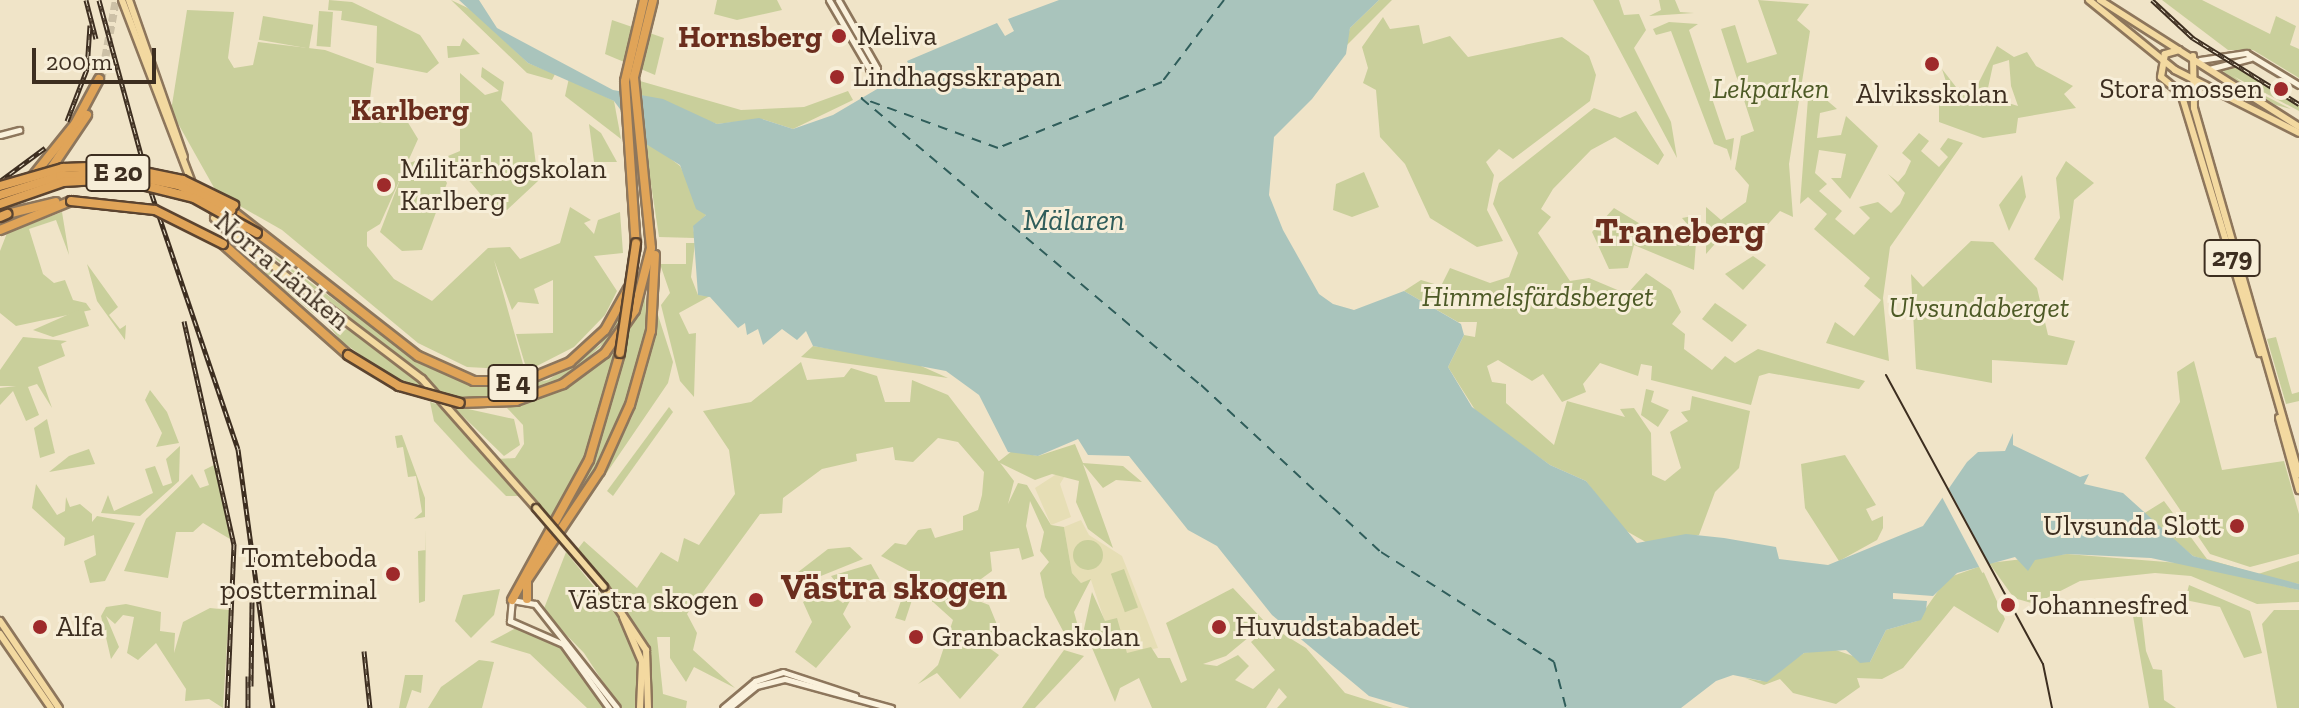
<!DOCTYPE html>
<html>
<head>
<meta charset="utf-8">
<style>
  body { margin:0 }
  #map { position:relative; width:2299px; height:708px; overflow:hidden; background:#f0e4c8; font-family:"Zilla Slab",serif }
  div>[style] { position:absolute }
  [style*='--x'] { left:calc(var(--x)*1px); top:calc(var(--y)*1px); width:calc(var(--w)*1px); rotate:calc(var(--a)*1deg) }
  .farmland>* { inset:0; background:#e6deb5 }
  .green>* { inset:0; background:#c9cf9b; transform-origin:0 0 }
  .round { border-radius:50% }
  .water>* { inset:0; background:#a9c4bc }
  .pier>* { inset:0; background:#f0e4c8; transform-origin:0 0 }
  .ferry>* { height:2px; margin-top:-1px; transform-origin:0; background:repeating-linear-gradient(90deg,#2f5d5a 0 10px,transparent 0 18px) }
  .highway-tunnel>* { height:8px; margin-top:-4px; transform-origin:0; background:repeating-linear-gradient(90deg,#ccc0a6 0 8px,transparent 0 12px) }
  .roads { filter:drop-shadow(2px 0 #8d765c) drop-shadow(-2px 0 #8d765c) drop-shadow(0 2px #8d765c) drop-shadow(0 -2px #8d765c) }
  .minor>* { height:5px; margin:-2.5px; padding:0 2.5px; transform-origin:2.5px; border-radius:2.5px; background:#faf1dc }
  .major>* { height:6px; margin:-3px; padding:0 3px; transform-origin:3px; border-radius:3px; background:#f3d9a0 }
  .highway>* { height:8px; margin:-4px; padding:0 4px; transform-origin:4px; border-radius:4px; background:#e0a458 }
  .tram>* { height:2px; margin:-1px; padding:0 1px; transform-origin:1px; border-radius:1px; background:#3d2e20 }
  .rail>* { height:5px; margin-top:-2.5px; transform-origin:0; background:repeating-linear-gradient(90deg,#f7eed8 0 6px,#3d2e20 0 12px); box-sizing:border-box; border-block:2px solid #3d2e20 }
  .bridges { filter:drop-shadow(2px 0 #5b4430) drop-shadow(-2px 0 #5b4430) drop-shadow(0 2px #5b4430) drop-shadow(0 -2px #5b4430) }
  .major-bridge>* { height:6px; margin:-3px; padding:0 3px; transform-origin:3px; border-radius:3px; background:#f3d9a0 }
  .highway-bridge>* { height:8px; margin:-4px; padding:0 4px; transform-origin:4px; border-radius:4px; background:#e0a458 }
  .dots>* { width:22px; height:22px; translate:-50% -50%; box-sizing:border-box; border:4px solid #f7eed8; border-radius:50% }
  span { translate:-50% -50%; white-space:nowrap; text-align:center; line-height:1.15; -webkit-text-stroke:6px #f7eed8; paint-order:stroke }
  .shield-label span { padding:2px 6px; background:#f7eed8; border:2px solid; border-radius:6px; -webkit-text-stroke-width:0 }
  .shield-label { font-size:26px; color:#3d2e20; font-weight:700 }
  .poi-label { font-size:28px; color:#3d2e20 }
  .left { translate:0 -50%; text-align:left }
  .right { translate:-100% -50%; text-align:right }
  .park-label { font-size:28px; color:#4d5a26; font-style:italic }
  .street-label { font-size:28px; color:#3d2e20 }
  .neighbourhood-label { font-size:30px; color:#6b2e1e; font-weight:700 }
  .water-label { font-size:30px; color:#2f5d5a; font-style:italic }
  .district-label { font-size:36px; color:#6b2e1e; font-weight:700 }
  .scale { position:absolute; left:32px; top:48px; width:124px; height:36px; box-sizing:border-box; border:4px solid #3d2e20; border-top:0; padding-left:10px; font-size:24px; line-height:28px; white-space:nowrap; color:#3d2e20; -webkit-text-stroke:6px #f7eed8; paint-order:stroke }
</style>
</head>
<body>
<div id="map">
  <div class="farmland">
    <div style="clip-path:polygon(1072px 464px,1060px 484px,1071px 517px,1051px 525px,1035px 488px)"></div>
    <div style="clip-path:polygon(1081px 520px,1089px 535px,1122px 556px,1158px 648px,1127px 654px,1116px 619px,1105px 622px,1091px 580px,1081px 583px,1072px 573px,1064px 527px)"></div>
  </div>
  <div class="green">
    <div style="clip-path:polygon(329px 0,352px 2px,420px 35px,439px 63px,427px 73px,376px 63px,377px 26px,341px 20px,342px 11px,328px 10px)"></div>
    <div style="clip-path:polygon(451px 0,472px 10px,528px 63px,555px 74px,552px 80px,527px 73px)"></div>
    <div style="clip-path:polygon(717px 0,777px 0,782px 10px,737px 20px,714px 14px)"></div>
    <div style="clip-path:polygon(1379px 0,1392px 0,1345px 47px,1350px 28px)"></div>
    <div style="clip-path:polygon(1593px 0,1619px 0,1624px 15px,1639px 14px,1646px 30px,1634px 48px,1671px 122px,1677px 158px)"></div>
    <div style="clip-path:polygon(1659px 0,1675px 0,1680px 12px,1694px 13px,1649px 16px,1661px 10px)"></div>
    <div style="clip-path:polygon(1758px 0,1809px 4px,1797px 20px,1810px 31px,1789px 164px,1793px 217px,1780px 211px,1752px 242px,1729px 228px,1706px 254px,1706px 207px,1721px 220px,1746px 202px,1749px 185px,1735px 169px,1741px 136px,1754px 131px,1721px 29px,1735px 25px,1747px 63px,1777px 54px)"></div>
    <div style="clip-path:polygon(2162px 0,2202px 0,2270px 34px,2276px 16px,2296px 26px,2290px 45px,2299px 49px,2299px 78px,2253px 50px,2228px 50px)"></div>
    <div style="clip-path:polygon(187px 10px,234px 12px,228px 58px,234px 68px,253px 65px,258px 42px,325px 50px,374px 68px,369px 107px,401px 111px,418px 139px,380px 224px,367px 232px,367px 246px,394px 279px,432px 301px,488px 248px,510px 247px,520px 259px,560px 243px,570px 207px,591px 220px,584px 223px,594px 234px,598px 220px,620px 212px,623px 253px,594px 256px,617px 291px,605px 315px,574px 347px,527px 371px,516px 334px,553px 333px,553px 280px,534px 289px,539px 304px,518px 302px,512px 310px,494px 260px,523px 364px,491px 365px,525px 370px,467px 367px,418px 343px,282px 230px,217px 193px,171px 111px)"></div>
    <div style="left:319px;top:11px;width:14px;height:35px;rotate:4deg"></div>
    <div style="left:263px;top:16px;width:51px;height:24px;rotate:10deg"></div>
    <div style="clip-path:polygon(1383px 17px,1390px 29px,1419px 25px,1423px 44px,1450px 36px,1468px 57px,1562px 37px,1589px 56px,1596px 75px,1590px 101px,1513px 159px,1499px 149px,1486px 162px,1494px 175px,1487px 210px,1503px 241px,1477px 247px,1430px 218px,1405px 164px,1380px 137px,1376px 90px,1363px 83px,1368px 68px,1362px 47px)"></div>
    <div style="clip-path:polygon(612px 20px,664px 38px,655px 75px,605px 54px)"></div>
    <div style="clip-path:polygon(1669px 22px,1698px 24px,1689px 30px,1726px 140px,1734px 138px,1731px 161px,1727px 149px,1714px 144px,1671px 31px,1656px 35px,1653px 29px)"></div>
    <div style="clip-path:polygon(463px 38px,480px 54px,448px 58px,447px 46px,460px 46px)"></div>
    <div style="clip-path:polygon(evenodd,1997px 46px,2014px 57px,2027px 52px,2036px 66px,2073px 86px,2064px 94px,2076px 108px,2018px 118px,2016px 133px,1983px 138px,1939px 122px,1939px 103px,1950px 94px,1942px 69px,1956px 87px,1974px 92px,1997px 46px,2009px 60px,2011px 86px,2018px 106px,1995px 99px,1988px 88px,1993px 65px,2009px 60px)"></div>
    <div style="clip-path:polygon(2229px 62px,2299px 105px,2299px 111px,2218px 68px)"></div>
    <div style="clip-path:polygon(482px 67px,504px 82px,501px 100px,532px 133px,538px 181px,507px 210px,489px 204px,448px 156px,460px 151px,460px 73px,485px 95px,499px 91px,481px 77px)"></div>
    <div style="clip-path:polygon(2227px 71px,2248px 87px,2291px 109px,2276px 105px,2219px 72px)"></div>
    <div style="clip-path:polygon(569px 78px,614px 101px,621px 139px,565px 96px)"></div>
    <div style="clip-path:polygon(640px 81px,741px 110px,804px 107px,848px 91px,853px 100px,793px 129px,762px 119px,717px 124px,640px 96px)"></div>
    <div style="clip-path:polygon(1809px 85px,1837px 109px,1820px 113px,1817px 138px,1841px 135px,1846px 116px,1878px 146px,1850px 199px,1831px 178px,1841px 178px,1846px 154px,1819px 150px,1815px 173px,1827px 184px,1819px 191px,1842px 211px,1835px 219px,1854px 235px,1870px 218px,1859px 207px,1878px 202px,1891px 213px,1900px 204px,1905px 193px,1888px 174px,1898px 182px,1905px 174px,1911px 161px,1902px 153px,1919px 133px,1929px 141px,1921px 151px,1939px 167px,1948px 157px,1940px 149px,1948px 138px,1963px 143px,1890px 247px,1883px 298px,1889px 361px,1826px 343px,1835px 322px,1854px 336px,1881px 300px,1864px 286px,1870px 278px,1814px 229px,1827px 214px,1808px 197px,1800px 204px)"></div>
    <div style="clip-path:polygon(1594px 108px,1620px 118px,1636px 111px,1664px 155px,1658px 165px,1615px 137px,1591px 150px,1553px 189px,1541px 209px,1551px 217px,1538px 233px,1570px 281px,1589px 278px,1627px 294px,1646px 273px,1671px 290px,1681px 312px,1672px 324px,1685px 334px,1684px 349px,1712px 370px,1725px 356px,1735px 363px,1758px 349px,1865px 381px,1859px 389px,1769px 373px,1759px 376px,1751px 405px,1651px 380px,1652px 366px,1641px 364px,1638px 376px,1600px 363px,1583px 384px,1586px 392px,1562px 402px,1543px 374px,1532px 381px,1498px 360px,1487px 366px,1492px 382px,1506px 384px,1506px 403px,1554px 445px,1567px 401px,1625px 417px,1620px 409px,1634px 408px,1651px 433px,1652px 475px,1665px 481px,1681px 468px,1670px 432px,1688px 421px,1681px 412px,1690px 410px,1692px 396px,1750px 411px,1739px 468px,1715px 492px,1699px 535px,1651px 545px,1621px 528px,1586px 481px,1550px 465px,1477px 413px,1448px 367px,1464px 335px,1475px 337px,1477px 322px,1458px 322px,1404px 291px,1421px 280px,1441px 286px,1450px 268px,1490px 283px,1509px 277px,1518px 253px,1493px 204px,1499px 183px)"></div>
    <div style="clip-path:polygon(589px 124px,601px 133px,617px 162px,594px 162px)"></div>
    <div style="clip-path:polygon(644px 138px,680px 166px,706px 215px,693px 227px,695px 238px,659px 237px)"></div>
    <div style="clip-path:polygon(418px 160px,438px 167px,447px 183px,422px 250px,402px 251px,380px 232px,406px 164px)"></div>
    <div style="clip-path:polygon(2066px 161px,2094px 183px,2074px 200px,2063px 281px,2034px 259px,2060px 218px,2056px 178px)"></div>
    <div style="clip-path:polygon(1364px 172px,1379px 207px,1352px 217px,1333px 210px,1336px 184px)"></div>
    <div style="clip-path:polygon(2022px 175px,2026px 197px,2009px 231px,1999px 205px)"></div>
    <div style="clip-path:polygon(1614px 208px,1670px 242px,1681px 238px,1688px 225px,1682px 218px,1698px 215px,1694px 270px,1634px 245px,1628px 268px,1609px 269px,1592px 232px)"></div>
    <div style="clip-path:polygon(62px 212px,69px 255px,56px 220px,29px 229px,43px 274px,54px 283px,65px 280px,73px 300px,86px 303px,91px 310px,16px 326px,0 313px,0 251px,7px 233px)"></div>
    <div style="clip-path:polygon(248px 237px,425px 366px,466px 383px,502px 389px,548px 380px,600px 345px,626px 305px,622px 327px,559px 384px,459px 407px,514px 419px,520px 445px,504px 456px,411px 366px)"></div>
    <div style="clip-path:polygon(1971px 241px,1993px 242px,2037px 288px,2048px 335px,2075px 341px,2067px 365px,1992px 360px,1992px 383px,1916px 369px,1911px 274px,1923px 287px)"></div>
    <div style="clip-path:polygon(686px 243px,695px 243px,691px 277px,698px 295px,710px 296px,679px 313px,689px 334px,696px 333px,694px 397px,680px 381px,661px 305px,670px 293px,660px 264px,686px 264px)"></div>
    <div style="clip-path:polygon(242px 248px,306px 296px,314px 314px,240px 251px)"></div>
    <div style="clip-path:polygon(1753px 256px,1766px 265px,1743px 290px,1725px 274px)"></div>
    <div style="clip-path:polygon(87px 264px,118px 307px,109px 315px,120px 329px,126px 325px,125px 340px,97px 301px)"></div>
    <div style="clip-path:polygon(645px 295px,647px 327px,633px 390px,602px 460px,561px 521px,593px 459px,628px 330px)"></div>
    <div style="clip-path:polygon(1715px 303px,1747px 325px,1732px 342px,1702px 319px)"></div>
    <div style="clip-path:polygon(83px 308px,89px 326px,53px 337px,33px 330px)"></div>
    <div style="clip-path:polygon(657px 312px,673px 362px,668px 383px,565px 534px,632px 417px)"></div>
    <div style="clip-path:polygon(322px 317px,338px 334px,350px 327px,429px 392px,387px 374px,340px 340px)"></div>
    <div style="clip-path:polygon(23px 337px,67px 341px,61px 344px,65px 356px,38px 367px,52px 408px,37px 384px,28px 387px,39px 415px,26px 421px,13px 391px,0 405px,0 388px,16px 386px,0 386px,0 370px)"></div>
    <div style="clip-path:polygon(2276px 337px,2292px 394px,2299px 392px,2299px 401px,2286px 404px,2267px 339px)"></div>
    <div style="clip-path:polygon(618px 343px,588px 451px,553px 522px,497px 459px,515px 458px,524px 444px,523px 425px,507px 408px,572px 385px)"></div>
    <div style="clip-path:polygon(813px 346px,912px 362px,948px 378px,801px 357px)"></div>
    <div style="clip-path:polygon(2194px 361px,2222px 470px,2284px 461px,2299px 514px,2299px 554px,2250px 567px,2210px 554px,2145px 458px,2180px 402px,2177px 372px)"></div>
    <div style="clip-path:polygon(801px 362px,807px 380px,844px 377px,851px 368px,877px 376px,885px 402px,910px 402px,912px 380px,948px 395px,1014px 481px,1008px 504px,1018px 483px,1027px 485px,1051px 525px,1064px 527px,1072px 573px,1081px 583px,1091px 579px,1074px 612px,1084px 648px,1071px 646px,1045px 597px,1040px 573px,1049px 562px,1040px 551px,1044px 532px,1030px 501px,1026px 526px,1034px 556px,1022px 560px,1019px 548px,990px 552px,992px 571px,977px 582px,976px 600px,989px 605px,1002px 637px,985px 645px,999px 655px,960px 699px,937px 673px,918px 684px,938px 665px,953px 620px,933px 602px,905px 596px,912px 600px,905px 621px,895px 618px,911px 572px,881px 556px,895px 543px,906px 545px,918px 530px,931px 528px,935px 538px,963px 530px,963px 516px,978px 510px,982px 495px,984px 472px,958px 442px,938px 438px,913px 462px,895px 460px,893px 447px,856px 454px,857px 461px,822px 469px,783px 498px,782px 513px,760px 514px,687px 614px,697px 633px,693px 650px,735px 688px,694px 667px,686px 682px,670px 658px,670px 637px,657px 637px,663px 694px,687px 701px,686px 708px,652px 708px,645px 640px,577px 550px,584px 541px,637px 588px,661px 552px,678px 562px,684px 538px,699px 545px,735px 494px,729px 450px,703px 411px,751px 402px)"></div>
    <div style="clip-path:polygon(1646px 389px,1654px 391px,1651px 402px,1669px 410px,1658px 427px,1641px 415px)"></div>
    <div style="clip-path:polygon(150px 390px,167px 412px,179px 443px,156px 447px,162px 433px,145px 400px)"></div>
    <div style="clip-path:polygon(430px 402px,443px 406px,520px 496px,506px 496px,469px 459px,434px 421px)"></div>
    <div style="clip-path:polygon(669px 407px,673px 412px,613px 496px,607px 491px)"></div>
    <div style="clip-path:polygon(47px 419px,55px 453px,40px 458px,34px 428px)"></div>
    <div style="clip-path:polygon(402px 435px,425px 498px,425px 517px,414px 519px,422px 512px,416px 476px,408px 477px,403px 447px,397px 448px,395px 436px)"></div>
    <div style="clip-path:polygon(1075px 444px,1083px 463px,1123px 466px,1142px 482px,1116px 480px,1103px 488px,1083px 464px,1113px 548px,1088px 529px,1076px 502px,1079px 481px,1052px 474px,1035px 480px,998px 462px,1012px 451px,1038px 456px)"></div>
    <div style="clip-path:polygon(180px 446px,179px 481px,140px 516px,101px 513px,108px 495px,114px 511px,153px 493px,145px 469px,155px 466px,163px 486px,172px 483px,166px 459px)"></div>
    <div style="clip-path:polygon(89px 449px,95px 464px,49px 472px,69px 456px)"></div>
    <div style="clip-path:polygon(1845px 455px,1876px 505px,1866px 509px,1872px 521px,1883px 516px,1883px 528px,1877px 540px,1839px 561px,1805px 508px,1801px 464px)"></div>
    <div style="clip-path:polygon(216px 464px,230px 539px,203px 523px,193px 532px,176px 532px,168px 578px,124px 571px,146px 519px,192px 474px,200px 488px,209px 485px,204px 470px)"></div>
    <div style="clip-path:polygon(36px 484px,57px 515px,65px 511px,66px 497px,70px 507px,80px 504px,92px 514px,92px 522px,97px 516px,135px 523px,105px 581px,90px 583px,84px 561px,96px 555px,94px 535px,64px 546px,65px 538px,32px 508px)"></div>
    <div style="clip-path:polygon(2164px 501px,2207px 559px,2258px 574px,2299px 561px,2299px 584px,2260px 577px,2193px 556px,2143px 514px)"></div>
    <div style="clip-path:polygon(426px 528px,425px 601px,419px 603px,418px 551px,426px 550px)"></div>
    <div class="round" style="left:1073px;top:540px;width:30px;height:30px"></div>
    <div style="clip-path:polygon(850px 547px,863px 559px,806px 582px,793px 576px,828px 549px)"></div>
    <div style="clip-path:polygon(566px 552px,624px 624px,638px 663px,635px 708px,620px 708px,584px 653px,543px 611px)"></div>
    <div style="clip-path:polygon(2067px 554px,2191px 564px,2299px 590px,2299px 602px,2257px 604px,2191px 576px,2155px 573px,2080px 581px,2035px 604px,2014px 598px,1989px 563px)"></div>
    <div style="clip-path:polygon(871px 564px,888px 594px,874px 580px,841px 589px,831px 576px)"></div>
    <div style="clip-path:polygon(1981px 566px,2005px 619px,1998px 633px,1954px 606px,1903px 668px,1882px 679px,1857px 678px,1860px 687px,1836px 704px,1793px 693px,1780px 679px,1764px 685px,1745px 678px,1761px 681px,1804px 653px,1830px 648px,1870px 662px,1886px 630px,1917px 621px,1947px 578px)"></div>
    <div style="left:1124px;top:569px;width:41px;height:14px;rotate:70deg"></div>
    <div style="clip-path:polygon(2189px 585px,2250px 611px,2262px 653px,2244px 658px,2220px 607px,2185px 600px)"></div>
    <div style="clip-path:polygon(1233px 588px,1266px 623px,1226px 656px,1203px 664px,1217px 666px,1238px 655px,1249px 666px,1235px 680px,1253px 689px,1275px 670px,1251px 642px,1270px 626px,1306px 648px,1345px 693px,1393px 708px,1277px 708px,1287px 697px,1279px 688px,1266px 708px,1152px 708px,1139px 678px,1120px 688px,1115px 702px,1084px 629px,1092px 592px,1105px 621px,1117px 618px,1127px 653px,1151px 647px,1158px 658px,1170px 658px,1181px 683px,1187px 680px,1166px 623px)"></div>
    <div style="clip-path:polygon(500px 589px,494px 615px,471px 638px,455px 621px,463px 595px)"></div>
    <div style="clip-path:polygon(825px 591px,843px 603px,853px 595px,843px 614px,851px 627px,816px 668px,795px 652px,812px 622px,803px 602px)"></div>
    <div style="clip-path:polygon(126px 604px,161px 612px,160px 631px,175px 633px,174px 653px,183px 622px,210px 608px,229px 610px,223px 708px,209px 699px,185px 701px,186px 689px,156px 643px,138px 660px,127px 653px,134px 617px,123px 615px,115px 624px,106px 616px,119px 647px,111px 659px,101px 616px,106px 607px)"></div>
    <div style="clip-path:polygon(2274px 610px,2299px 610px,2299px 708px,2277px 708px,2262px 624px)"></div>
    <div style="clip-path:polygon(2133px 616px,2142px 617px,2146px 651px,2153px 669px,2162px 670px,2164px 700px,2176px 708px,2149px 708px)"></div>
    <div style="clip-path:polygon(516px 628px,559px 645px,605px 708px,587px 708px,530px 654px,490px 642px)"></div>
    <div style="clip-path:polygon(1064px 650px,1084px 656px,1035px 708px,1022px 708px)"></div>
    <div style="clip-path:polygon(479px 660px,494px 662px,482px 708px,428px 708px,441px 687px)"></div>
    <div style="clip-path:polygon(405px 675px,423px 675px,421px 693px,412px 690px,406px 708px,399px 708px)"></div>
  </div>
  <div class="water">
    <div style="clip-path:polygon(459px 0,479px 0,497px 28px,613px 90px,663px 99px,717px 124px,759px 118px,793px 129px,833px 115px,911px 69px,907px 61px,997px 23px,1005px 36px,1014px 31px,1008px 19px,1059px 0,1379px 0,1350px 28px,1346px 54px,1312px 99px,1274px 137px,1269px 195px,1283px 230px,1319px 294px,1333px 304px,1354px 310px,1404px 291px,1461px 324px,1464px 335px,1448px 367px,1472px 407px,1550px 465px,1586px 481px,1637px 543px,1686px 534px,1724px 538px,1776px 547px,1779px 559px,1828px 565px,1923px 526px,1967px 462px,1978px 452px,2005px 451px,2013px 433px,2013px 445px,2080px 477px,2089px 474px,2084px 484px,2123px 493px,2193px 556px,2299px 584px,2299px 590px,2151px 558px,2067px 554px,2035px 560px,2028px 571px,2015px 557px,1957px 573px,1933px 596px,1893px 593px,1893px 599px,1927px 601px,1926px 610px,1921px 620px,1886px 630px,1870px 662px,1860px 663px,1846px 650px,1804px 653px,1767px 682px,1733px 675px,1716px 681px,1681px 708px,1410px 708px,1369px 696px,1272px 615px,1217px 546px,1188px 530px,1129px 456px,1088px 455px,1078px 439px,1038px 456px,1008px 452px,979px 395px,946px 371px,813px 346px,806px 331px,797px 340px,782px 329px,763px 345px,758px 329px,747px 335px,745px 323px,738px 328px,710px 297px,698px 295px,693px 226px,706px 215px,696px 209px,680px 165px,646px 144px,614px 101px,528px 63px)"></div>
  </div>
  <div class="pier">
    <div style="left:1948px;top:487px;width:92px;height:10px;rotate:62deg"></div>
  </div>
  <div class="ferry">
    <div style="--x:1224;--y:0;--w:103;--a:127.1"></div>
    <div style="--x:1162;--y:82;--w:177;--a:158.1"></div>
    <div style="--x:998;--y:148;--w:146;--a:-159.9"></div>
    <div style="--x:861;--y:98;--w:445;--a:40.2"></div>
    <div style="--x:1201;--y:385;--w:246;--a:42.9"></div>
    <div style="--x:1381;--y:552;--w:205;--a:32.4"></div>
    <div style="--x:1554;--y:662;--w:48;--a:75.4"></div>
  </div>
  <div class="highway-tunnel">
    <div style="--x:101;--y:81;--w:82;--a:-79.5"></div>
    <div style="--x:0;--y:222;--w:40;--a:-43"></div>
  </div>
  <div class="roads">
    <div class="minor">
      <div style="--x:829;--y:0;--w:83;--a:59.7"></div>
      <div style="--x:871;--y:72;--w:7;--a:-34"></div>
      <div style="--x:877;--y:68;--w:78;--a:-119.8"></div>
      <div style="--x:2200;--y:60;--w:47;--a:-8.7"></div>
      <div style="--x:2246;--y:53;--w:62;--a:31.1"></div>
      <div style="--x:2209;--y:69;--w:43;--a:-14.7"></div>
      <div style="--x:0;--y:135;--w:20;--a:-15"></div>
      <div style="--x:609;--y:708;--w:79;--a:-125.7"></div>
      <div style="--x:563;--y:644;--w:58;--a:-156.5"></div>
      <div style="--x:510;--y:621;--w:21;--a:-85"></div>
      <div style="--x:512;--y:600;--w:23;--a:10"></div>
      <div style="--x:535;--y:604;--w:132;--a:51.7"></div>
      <div style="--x:723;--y:708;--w:42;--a:-40.2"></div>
      <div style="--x:755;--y:681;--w:29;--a:-18"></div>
      <div style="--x:783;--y:672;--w:76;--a:18.4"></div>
      <div style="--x:729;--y:708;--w:35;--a:-39"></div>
      <div style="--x:756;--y:686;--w:30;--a:-14"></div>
      <div style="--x:785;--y:679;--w:110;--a:15.3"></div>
    </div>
    <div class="major">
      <div style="--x:122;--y:0;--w:196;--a:69.1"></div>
      <div style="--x:129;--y:0;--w:166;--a:70.7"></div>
      <div style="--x:2089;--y:0;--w:111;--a:39.1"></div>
      <div style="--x:2175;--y:70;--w:139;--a:26.9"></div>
      <div style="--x:2100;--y:0;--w:236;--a:32.5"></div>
      <div style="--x:2179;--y:50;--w:15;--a:164"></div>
      <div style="--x:2165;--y:54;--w:23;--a:100"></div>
      <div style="--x:2161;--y:77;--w:26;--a:39"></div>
      <div style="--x:2181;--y:93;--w:14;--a:-21"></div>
      <div style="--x:2193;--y:56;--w:52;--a:88.9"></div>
      <div style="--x:2194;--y:108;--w:381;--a:74"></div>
      <div style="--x:2181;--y:93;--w:272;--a:73.1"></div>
      <div style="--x:211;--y:208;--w:69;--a:44.4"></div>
      <div style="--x:260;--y:256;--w:203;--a:37.2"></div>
      <div style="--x:422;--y:379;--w:172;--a:48.5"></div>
      <div style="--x:214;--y:218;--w:57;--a:43.6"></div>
      <div style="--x:2279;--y:418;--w:75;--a:74.5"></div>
      <div style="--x:604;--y:587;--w:76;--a:56.3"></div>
      <div style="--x:646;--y:650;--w:58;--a:88"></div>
      <div style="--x:623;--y:617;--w:49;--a:67.1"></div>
      <div style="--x:642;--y:662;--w:46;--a:92.5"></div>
      <div style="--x:0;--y:621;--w:105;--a:55.9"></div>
      <div style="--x:0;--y:634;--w:90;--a:55.4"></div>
    </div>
    <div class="highway">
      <div style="--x:48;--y:173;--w:70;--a:-56.1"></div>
      <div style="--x:33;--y:176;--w:67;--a:-51.1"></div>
      <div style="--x:75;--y:124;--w:51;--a:-61.9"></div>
      <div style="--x:231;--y:210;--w:237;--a:38"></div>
      <div style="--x:418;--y:356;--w:61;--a:24.1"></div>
      <div style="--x:474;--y:381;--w:50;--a:0"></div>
      <div style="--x:524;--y:381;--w:50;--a:-22.4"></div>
      <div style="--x:570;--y:362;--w:47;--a:-42.4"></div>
      <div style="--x:605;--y:330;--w:47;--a:-60.7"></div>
      <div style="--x:7;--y:214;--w:50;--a:-13.8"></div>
      <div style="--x:0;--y:230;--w:77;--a:-22.2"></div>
      <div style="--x:257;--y:233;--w:48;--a:35.7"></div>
      <div style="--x:223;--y:244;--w:167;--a:41.6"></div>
      <div style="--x:636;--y:248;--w:167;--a:-93.8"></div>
      <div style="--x:625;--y:81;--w:83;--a:-76.8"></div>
      <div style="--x:460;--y:403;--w:56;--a:-2"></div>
      <div style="--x:516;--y:401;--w:50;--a:-19.9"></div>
      <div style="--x:563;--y:384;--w:52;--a:-36.4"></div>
      <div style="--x:605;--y:353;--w:52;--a:-55.1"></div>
      <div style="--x:635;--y:310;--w:64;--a:-75.5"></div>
      <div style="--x:651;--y:248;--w:172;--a:-95.7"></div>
      <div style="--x:634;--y:77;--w:79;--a:-76.1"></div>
      <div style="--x:527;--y:599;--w:19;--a:-90"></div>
      <div style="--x:527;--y:580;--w:131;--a:-56.2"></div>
      <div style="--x:600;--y:471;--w:72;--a:-65.6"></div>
      <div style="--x:630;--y:405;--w:77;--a:-74.2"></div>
      <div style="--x:651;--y:331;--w:76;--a:-87"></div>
      <div style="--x:512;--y:600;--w:160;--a:-61.2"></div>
      <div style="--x:589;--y:460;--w:111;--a:-73.8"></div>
    </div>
  </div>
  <div class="tram">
    <div style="--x:1886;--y:375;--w:329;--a:61.5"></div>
    <div style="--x:2043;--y:664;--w:45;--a:78.4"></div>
  </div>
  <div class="rail">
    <div style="--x:86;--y:0;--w:40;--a:75.6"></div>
    <div style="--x:99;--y:0;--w:202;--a:74.8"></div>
    <div style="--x:152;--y:195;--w:268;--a:71.3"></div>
    <div style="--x:238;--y:449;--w:261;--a:82.3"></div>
    <div style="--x:2152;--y:0;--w:56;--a:42.8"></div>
    <div style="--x:2193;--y:38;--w:125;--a:31.9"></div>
    <div style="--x:67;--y:121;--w:56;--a:-69"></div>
    <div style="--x:87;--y:69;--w:44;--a:-86.1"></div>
    <div style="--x:0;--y:181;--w:56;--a:-36.3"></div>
    <div style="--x:184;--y:321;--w:229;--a:77.4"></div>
    <div style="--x:234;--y:544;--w:164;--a:92.4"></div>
    <div style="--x:364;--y:651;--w:57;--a:84"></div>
    <div style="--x:248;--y:676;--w:32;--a:90"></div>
    <div style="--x:251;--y:686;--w:84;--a:-89.3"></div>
  </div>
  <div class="bridges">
    <div class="major-bridge">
      <div style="--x:536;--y:508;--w:104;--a:49.3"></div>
    </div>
    <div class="highway-bridge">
      <div style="--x:0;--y:186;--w:66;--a:-15.9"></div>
      <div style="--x:63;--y:168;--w:52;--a:-2.2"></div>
      <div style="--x:115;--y:166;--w:69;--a:11.6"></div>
      <div style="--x:183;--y:180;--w:57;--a:26.1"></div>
      <div style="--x:0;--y:195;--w:63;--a:-17.6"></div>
      <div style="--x:60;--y:176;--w:59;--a:-2.9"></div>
      <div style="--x:119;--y:173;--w:60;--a:11.5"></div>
      <div style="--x:178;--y:185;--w:59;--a:25.3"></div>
      <div style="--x:71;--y:201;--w:84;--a:6.1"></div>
      <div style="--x:155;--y:210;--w:76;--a:26.6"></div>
      <div style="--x:0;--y:204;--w:67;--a:-19.2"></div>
      <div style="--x:63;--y:182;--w:55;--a:-3.1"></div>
      <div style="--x:118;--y:179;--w:78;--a:14"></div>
      <div style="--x:194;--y:198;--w:72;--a:29.1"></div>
      <div style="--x:0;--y:217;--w:8;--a:-23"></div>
      <div style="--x:620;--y:353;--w:111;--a:-81.7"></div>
      <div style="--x:348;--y:355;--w:60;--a:31.3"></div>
      <div style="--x:399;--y:386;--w:63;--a:15.6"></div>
    </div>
  </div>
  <div class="dots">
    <div style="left:839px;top:36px;background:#9e2a2b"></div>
    <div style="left:1932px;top:64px;background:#9e2a2b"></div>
    <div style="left:837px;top:77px;background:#9e2a2b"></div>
    <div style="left:2281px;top:89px;background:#9e2a2b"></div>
    <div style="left:384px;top:185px;background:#9e2a2b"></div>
    <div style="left:2237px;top:526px;background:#9e2a2b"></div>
    <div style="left:393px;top:574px;background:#9e2a2b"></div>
    <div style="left:756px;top:600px;background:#9e2a2b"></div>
    <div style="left:2008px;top:605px;background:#9e2a2b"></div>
    <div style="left:40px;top:627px;background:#9e2a2b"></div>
    <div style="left:1219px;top:627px;background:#9e2a2b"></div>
    <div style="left:916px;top:637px;background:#9e2a2b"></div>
  </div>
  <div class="shield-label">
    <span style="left:118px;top:173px">E 20</span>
    <span style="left:2232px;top:258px">279</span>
    <span style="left:513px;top:383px">E 4</span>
  </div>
  <div class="poi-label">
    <span class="left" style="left:857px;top:36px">Meliva</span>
    <span class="left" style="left:853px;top:77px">Lindhagsskrapan</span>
    <span class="right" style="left:2263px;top:89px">Stora mossen</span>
    <span style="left:1932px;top:94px">Alviksskolan</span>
    <span class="left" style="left:400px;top:185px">Militärhögskolan<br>Karlberg</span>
    <span class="right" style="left:2221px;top:526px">Ulvsunda Slott</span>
    <span class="right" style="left:377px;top:574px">Tomteboda<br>postterminal</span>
    <span class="right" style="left:738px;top:600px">Västra skogen</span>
    <span class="left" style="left:2026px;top:605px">Johannesfred</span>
    <span class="left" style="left:56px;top:627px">Alfa</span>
    <span class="left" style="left:1235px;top:627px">Huvudstabadet</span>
    <span class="left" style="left:932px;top:637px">Granbackaskolan</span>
  </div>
  <div class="park-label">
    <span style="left:1771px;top:89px">Lekparken</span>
    <span style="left:1538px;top:297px">Himmelsfärdsberget</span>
    <span style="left:1979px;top:308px">Ulvsundaberget</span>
  </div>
  <div class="street-label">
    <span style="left:282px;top:271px;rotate:40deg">Norra Länken</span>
  </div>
  <div class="neighbourhood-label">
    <span style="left:750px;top:37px">Hornsberg</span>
    <span style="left:410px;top:110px">Karlberg</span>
  </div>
  <div class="water-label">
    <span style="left:1074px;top:220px">Mälaren</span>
  </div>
  <div class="district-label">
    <span style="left:1680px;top:231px">Traneberg</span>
    <span style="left:894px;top:587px">Västra skogen</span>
  </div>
  <div class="scale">200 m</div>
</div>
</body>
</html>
